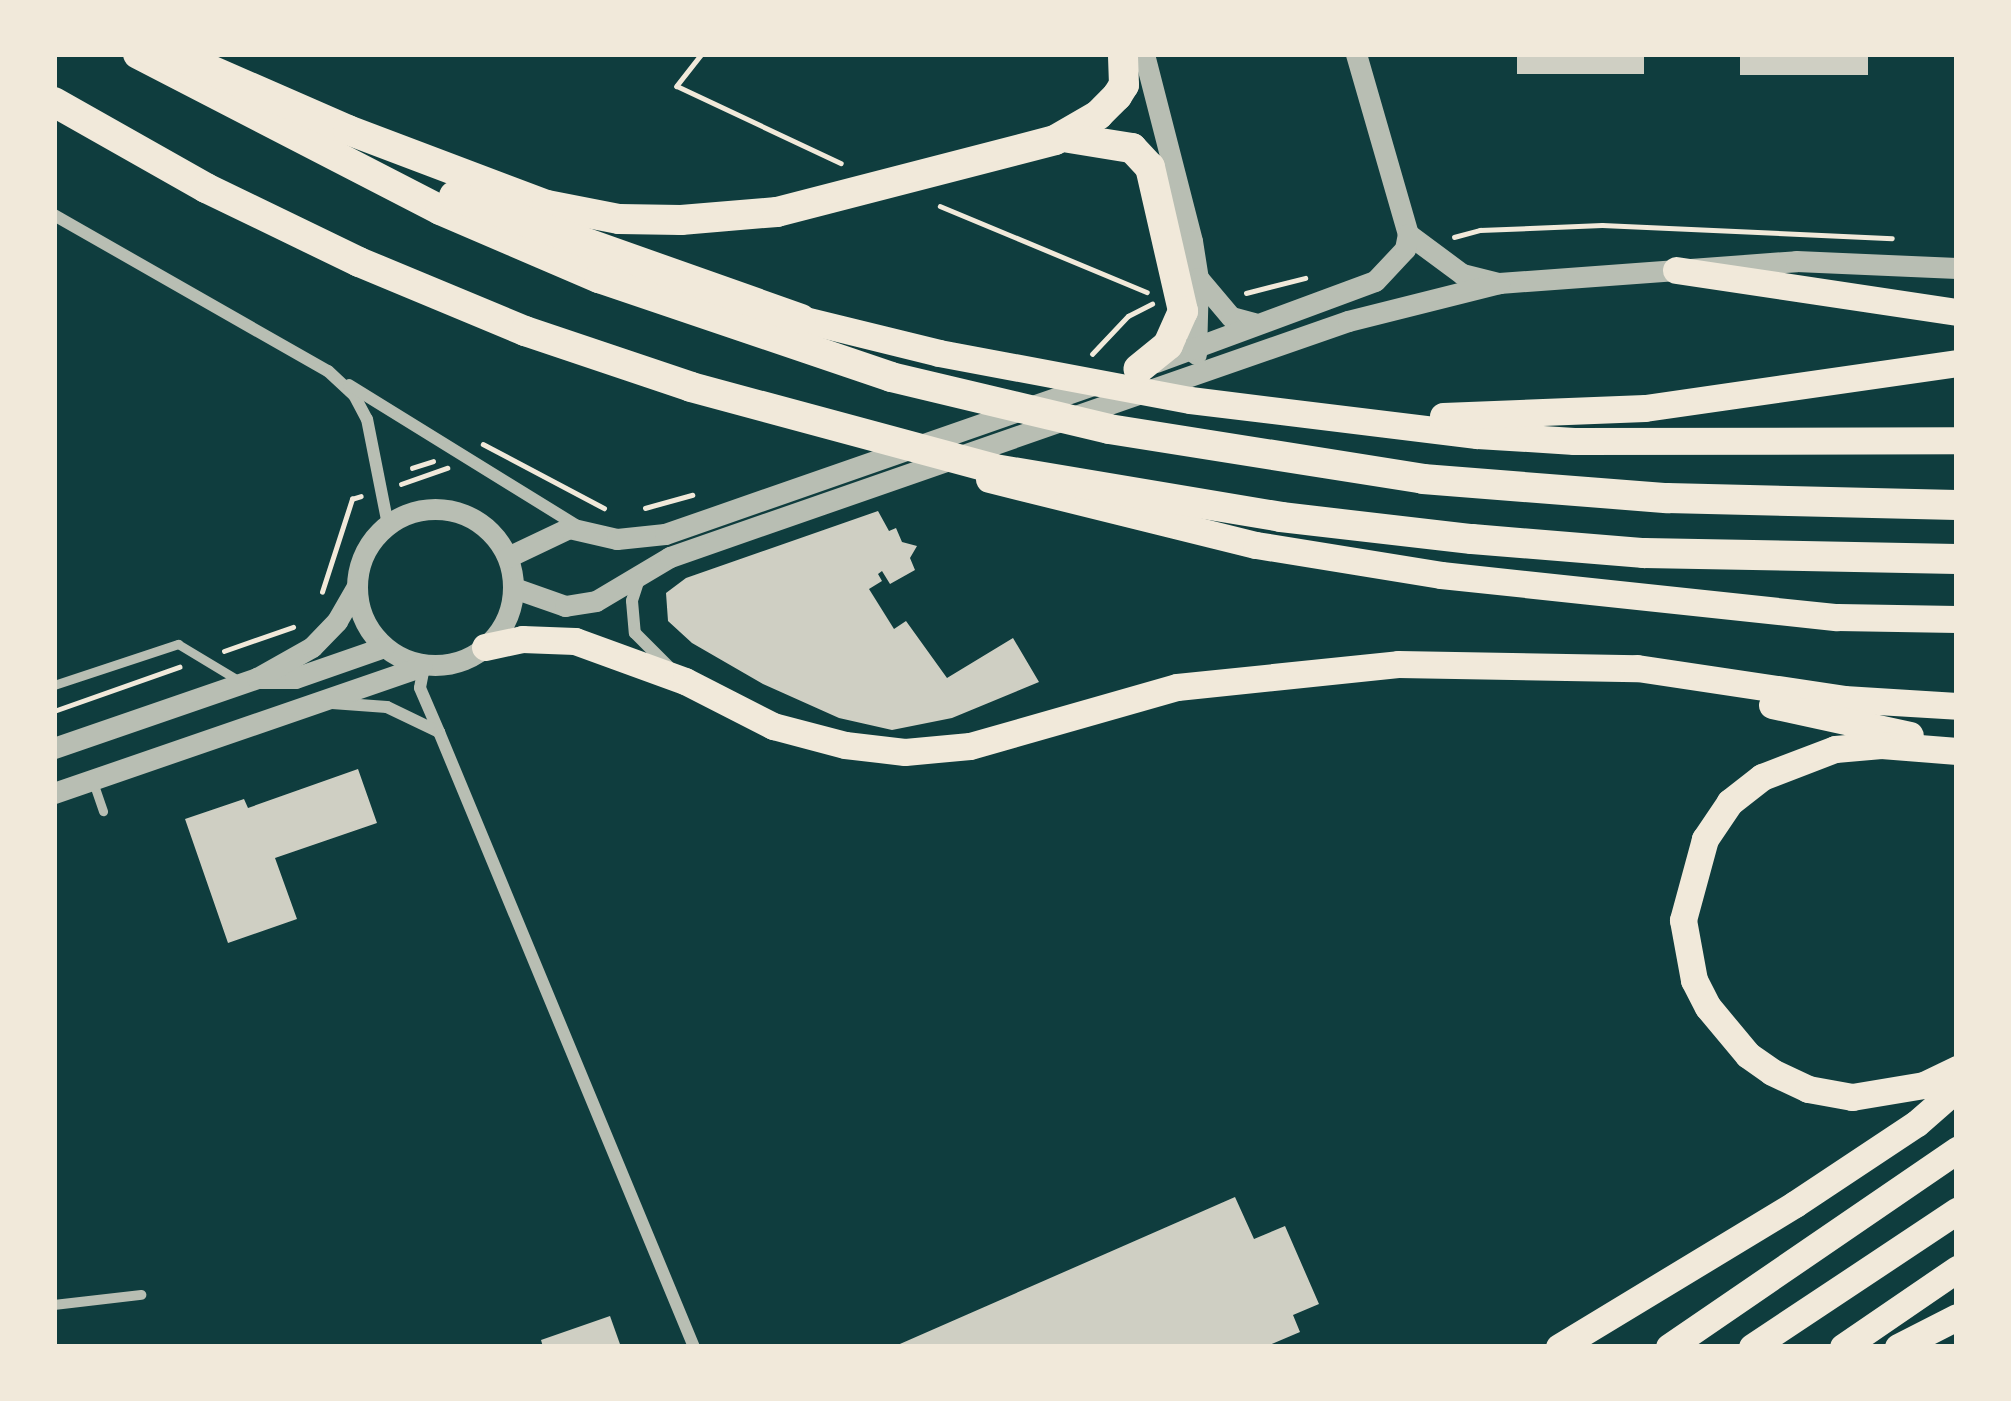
<!DOCTYPE html>
<html>
<head>
<meta charset="utf-8">
<style>
  body { margin:0 }
  #map { position:relative; width:2011px; height:1401px; overflow:hidden; background:#0f3d3e; font-family:Commissioner,sans-serif }
  div>[style] { position:absolute }
  [style*='--x'] { left:calc(var(--x)*1px); top:calc(var(--y)*1px); width:calc(var(--w)*1px); rotate:calc(var(--a)*1deg) }
  .building>* { inset:0; background:#cfcfc3; transform-origin:0 0 }
  .path>* { height:4.5px; margin:-2.25px; padding:0 2.25px; transform-origin:2.25px; border-radius:2.25px; background:#f1e9da }
  .service>* { height:9px; margin:-4.5px; padding:0 4.5px; transform-origin:4.5px; border-radius:4.5px; background:#b8beb3 }
  .pedestrian>* { height:10px; margin:-5px; padding:0 5px; transform-origin:5px; border-radius:5px; background:#b8beb3 }
  .minor>* { height:12px; margin:-6px; padding:0 6px; transform-origin:6px; border-radius:6px; background:#b8beb3 }
  .tertiary>* { height:21px; margin:-10.5px; padding:0 10.5px; transform-origin:10.5px; border-radius:10.5px; background:#b8beb3 }
  .tertiary>.ring { margin:-10.5px; padding:0; box-sizing:content-box; background:none; border:21px solid #b8beb3; border-radius:50% }
  .trunk>* { height:27px; margin:-13.5px; padding:0 13.5px; transform-origin:13.5px; border-radius:13.5px; background:#f1e9da }
  .motorway>* { height:30px; margin:-15px; padding:0 15px; transform-origin:15px; border-radius:15px; background:#f1e9da }
  span { translate:-50% -50%; white-space:nowrap; text-align:center; line-height:1.15; -webkit-text-stroke:12px #f1e9da; paint-order:stroke }
  .frame { position:absolute; inset:0; border:57px solid #f1e9da; pointer-events:none }
</style>
</head>
<body>
<div id="map">
  <div class="building">
    <div style="left:1517px;top:54px;width:127px;height:20px"></div>
    <div style="left:1740px;top:54px;width:128px;height:21px"></div>
    <div style="clip-path:polygon(878px 511px,889px 531px,896px 528px,902px 542px,917px 546px,910px 558px,915px 570px,890px 584px,882px 571px,878px 574px,882px 581px,869px 589px,894px 629px,906px 621px,947px 678px,1013px 638px,1039px 682px,952px 718px,892px 730px,839px 718px,763px 684px,692px 643px,668px 621px,666px 593px,686px 578px)"></div>
    <div style="clip-path:polygon(358px 769px,377px 823px,275px 858px,297px 919px,228px 943px,185px 819px,244px 799px,248px 808px)"></div>
    <div style="clip-path:polygon(1235px 1197px,1254px 1239px,1285px 1226px,1319px 1304px,1293px 1315px,1300px 1332px,1265px 1347px,893px 1347px)"></div>
    <div style="clip-path:polygon(610px 1316px,621px 1347px,543px 1347px,541px 1340px)"></div>
  </div>
  <div class="path">
    <div style="--x:702;--y:54;--w:41;--a:128"></div>
    <div style="--x:677;--y:86;--w:181;--a:25.2"></div>
    <div style="--x:940;--y:206;--w:224;--a:22.6"></div>
    <div style="--x:1454;--y:237;--w:27;--a:-15"></div>
    <div style="--x:1480;--y:230;--w:122;--a:-2.3"></div>
    <div style="--x:1602;--y:225;--w:290;--a:2.6"></div>
    <div style="--x:1246;--y:293;--w:61;--a:-14.3"></div>
    <div style="--x:1092;--y:354;--w:52;--a:-46.5"></div>
    <div style="--x:1128;--y:316;--w:27;--a:-27"></div>
    <div style="--x:483;--y:444;--w:137;--a:27.9"></div>
    <div style="--x:412;--y:468;--w:22;--a:-18"></div>
    <div style="--x:401;--y:484;--w:49;--a:-19.2"></div>
    <div style="--x:645;--y:508;--w:49;--a:-15.5"></div>
    <div style="--x:322;--y:592;--w:98;--a:-72.1"></div>
    <div style="--x:352;--y:499;--w:9;--a:-18"></div>
    <div style="--x:224;--y:651;--w:73;--a:-19.2"></div>
    <div style="--x:54;--y:711;--w:133;--a:-19.4"></div>
  </div>
  <div class="service">
    <div style="--x:54;--y:685;--w:131;--a:-18.3"></div>
    <div style="--x:178;--y:644;--w:70;--a:31"></div>
    <div style="--x:93;--y:782;--w:31;--a:71"></div>
  </div>
  <div class="pedestrian">
    <div style="--x:54;--y:1305;--w:88;--a:-6.6"></div>
  </div>
  <div class="minor">
    <div style="--x:54;--y:215;--w:315;--a:29.7"></div>
    <div style="--x:328;--y:371;--w:35;--a:43"></div>
    <div style="--x:354;--y:395;--w:27;--a:62"></div>
    <div style="--x:367;--y:419;--w:108;--a:78.8"></div>
    <div style="--x:349;--y:385;--w:268;--a:31.7"></div>
    <div style="--x:640;--y:576;--w:26;--a:108"></div>
    <div style="--x:632;--y:601;--w:32;--a:85"></div>
    <div style="--x:635;--y:633;--w:47;--a:45"></div>
    <div style="--x:424;--y:667;--w:21;--a:101"></div>
    <div style="--x:420;--y:688;--w:48;--a:66.6"></div>
    <div style="--x:332;--y:703;--w:55;--a:4.2"></div>
    <div style="--x:387;--y:707;--w:58;--a:25.7"></div>
    <div style="--x:439;--y:732;--w:666;--a:67.48"></div>
  </div>
  <div class="tertiary">
    <div style="--x:1144;--y:54;--w:193;--a:75.6"></div>
    <div style="--x:1192;--y:241;--w:37;--a:81"></div>
    <div style="--x:1198;--y:278;--w:76;--a:91.5"></div>
    <div style="--x:1356;--y:54;--w:187;--a:73.9"></div>
    <div style="--x:1408;--y:234;--w:67;--a:36.5"></div>
    <div style="--x:1462;--y:274;--w:38;--a:14"></div>
    <div style="--x:1499;--y:283;--w:298;--a:-4.2"></div>
    <div style="--x:1796;--y:261;--w:161;--a:2.5"></div>
    <div style="--x:1198;--y:278;--w:51;--a:49.8"></div>
    <div style="--x:1231;--y:317;--w:24;--a:15"></div>
    <div style="--x:1156;--y:362;--w:233;--a:-20.3"></div>
    <div style="--x:1375;--y:281;--w:44;--a:-46.8"></div>
    <div style="--x:1405;--y:249;--w:15;--a:-79"></div>
    <div class="ring" style="left:357px;top:509px;width:135px;height:135px"></div>
    <div style="--x:508;--y:557;--w:68;--a:-25.4"></div>
    <div style="--x:569;--y:528;--w:49;--a:12.9"></div>
    <div style="--x:617;--y:539;--w:48;--a:-5.9"></div>
    <div style="--x:665;--y:534;--w:459;--a:-19.2"></div>
    <div style="--x:514;--y:588;--w:54;--a:19.4"></div>
    <div style="--x:565;--y:606;--w:31;--a:-9"></div>
    <div style="--x:596;--y:601;--w:86;--a:-30.7"></div>
    <div style="--x:670;--y:557;--w:718;--a:-19.19"></div>
    <div style="--x:1348;--y:321;--w:156;--a:-14.1"></div>
    <div style="--x:257;--y:678;--w:38;--a:0"></div>
    <div style="--x:295;--y:678;--w:94;--a:-19.2"></div>
    <div style="--x:54;--y:748;--w:215;--a:-19"></div>
    <div style="--x:257;--y:678;--w:63;--a:-29.4"></div>
    <div style="--x:312;--y:647;--w:36;--a:-46"></div>
    <div style="--x:337;--y:621;--w:38;--a:-60"></div>
    <div style="--x:54;--y:793;--w:389;--a:-19"></div>
  </div>
  <div class="trunk">
    <div style="--x:1676;--y:270;--w:284;--a:8.5"></div>
    <div style="--x:801;--y:319;--w:142;--a:13.8"></div>
    <div style="--x:939;--y:353;--w:255;--a:10.6"></div>
    <div style="--x:1190;--y:400;--w:289;--a:7"></div>
    <div style="--x:1477;--y:435;--w:97;--a:3.5"></div>
    <div style="--x:1574;--y:441;--w:383;--a:-0.1"></div>
    <div style="--x:1443;--y:416;--w:202;--a:-2.3"></div>
    <div style="--x:1645;--y:408;--w:315;--a:-8.2"></div>
    <div style="--x:989;--y:479;--w:275;--a:13.9"></div>
    <div style="--x:1256;--y:545;--w:187;--a:9.2"></div>
    <div style="--x:1441;--y:575;--w:398;--a:6.1"></div>
    <div style="--x:1837;--y:617;--w:120;--a:1"></div>
    <div style="--x:485;--y:647;--w:38;--a:-12"></div>
    <div style="--x:522;--y:639;--w:53;--a:2.2"></div>
    <div style="--x:575;--y:641;--w:117;--a:20"></div>
    <div style="--x:685;--y:681;--w:99;--a:27.1"></div>
    <div style="--x:773;--y:726;--w:74;--a:14.8"></div>
    <div style="--x:845;--y:745;--w:60;--a:6.7"></div>
    <div style="--x:905;--y:752;--w:65;--a:-5.3"></div>
    <div style="--x:970;--y:746;--w:215;--a:-15.9"></div>
    <div style="--x:1177;--y:687;--w:222;--a:-5.9"></div>
    <div style="--x:1398;--y:664;--w:239;--a:1"></div>
    <div style="--x:1637;--y:668;--w:209;--a:8.5"></div>
    <div style="--x:1844;--y:699;--w:113;--a:3.5"></div>
    <div style="--x:1772;--y:705;--w:141;--a:12.3"></div>
    <div style="--x:1957;--y:751;--w:76;--a:-175.5"></div>
    <div style="--x:1881;--y:745;--w:46;--a:175"></div>
    <div style="--x:1835;--y:749;--w:78;--a:159"></div>
    <div style="--x:1762;--y:777;--w:41;--a:142"></div>
    <div style="--x:1730;--y:802;--w:45;--a:124"></div>
    <div style="--x:1705;--y:839;--w:84;--a:105.2"></div>
    <div style="--x:1683;--y:920;--w:61;--a:79.6"></div>
    <div style="--x:1694;--y:980;--w:30;--a:63"></div>
    <div style="--x:1708;--y:1007;--w:62;--a:50.2"></div>
    <div style="--x:1748;--y:1055;--w:29;--a:35"></div>
    <div style="--x:1772;--y:1072;--w:40;--a:25"></div>
    <div style="--x:1808;--y:1089;--w:45;--a:10.3"></div>
    <div style="--x:1852;--y:1097;--w:73;--a:-9.5"></div>
    <div style="--x:1924;--y:1085;--w:37;--a:-26"></div>
    <div style="--x:1559;--y:1347;--w:276;--a:-31.2"></div>
    <div style="--x:1795;--y:1204;--w:146;--a:-33.6"></div>
    <div style="--x:1917;--y:1123;--w:53;--a:-41.2"></div>
    <div style="--x:1669;--y:1347;--w:349;--a:-34.4"></div>
    <div style="--x:1752;--y:1347;--w:246;--a:-33.6"></div>
    <div style="--x:1843;--y:1347;--w:138;--a:-34.4"></div>
    <div style="--x:1898;--y:1347;--w:66;--a:-27"></div>
  </div>
  <div class="motorway">
    <div style="--x:138;--y:54;--w:340;--a:27.3"></div>
    <div style="--x:440;--y:210;--w:173;--a:23.2"></div>
    <div style="--x:599;--y:278;--w:308;--a:18.7"></div>
    <div style="--x:891;--y:377;--w:224;--a:13.4"></div>
    <div style="--x:1109;--y:429;--w:318;--a:9"></div>
    <div style="--x:1423;--y:479;--w:245;--a:4.5"></div>
    <div style="--x:1667;--y:498;--w:290;--a:1.4"></div>
    <div style="--x:174;--y:54;--w:190;--a:23.6"></div>
    <div style="--x:348;--y:130;--w:213;--a:20.7"></div>
    <div style="--x:547;--y:205;--w:73;--a:11"></div>
    <div style="--x:619;--y:219;--w:62;--a:0.9"></div>
    <div style="--x:681;--y:220;--w:96;--a:-4.8"></div>
    <div style="--x:777;--y:212;--w:287;--a:-14.5"></div>
    <div style="--x:1055;--y:140;--w:50;--a:-30.2"></div>
    <div style="--x:1098;--y:115;--w:27;--a:-45"></div>
    <div style="--x:1117;--y:96;--w:13;--a:-58"></div>
    <div style="--x:1124;--y:85;--w:31;--a:-92"></div>
    <div style="--x:54;--y:102;--w:175;--a:29.5"></div>
    <div style="--x:206;--y:188;--w:170;--a:25.8"></div>
    <div style="--x:359;--y:262;--w:180;--a:22.6"></div>
    <div style="--x:525;--y:331;--w:175;--a:18.6"></div>
    <div style="--x:691;--y:387;--w:315;--a:15.1"></div>
    <div style="--x:995;--y:469;--w:290;--a:9.5"></div>
    <div style="--x:1281;--y:517;--w:192;--a:6.6"></div>
    <div style="--x:1472;--y:539;--w:173;--a:4.7"></div>
    <div style="--x:1644;--y:553;--w:313;--a:1.1"></div>
    <div style="--x:1063;--y:137;--w:70;--a:9.1"></div>
    <div style="--x:1132;--y:148;--w:26;--a:47"></div>
    <div style="--x:1150;--y:167;--w:148;--a:77.1"></div>
    <div style="--x:1183;--y:311;--w:37;--a:114"></div>
    <div style="--x:1168;--y:345;--w:38;--a:141"></div>
    <div style="--x:454;--y:196;--w:368;--a:19.5"></div>
  </div>
  <div class="frame"></div>
</div>
</body>
</html>
